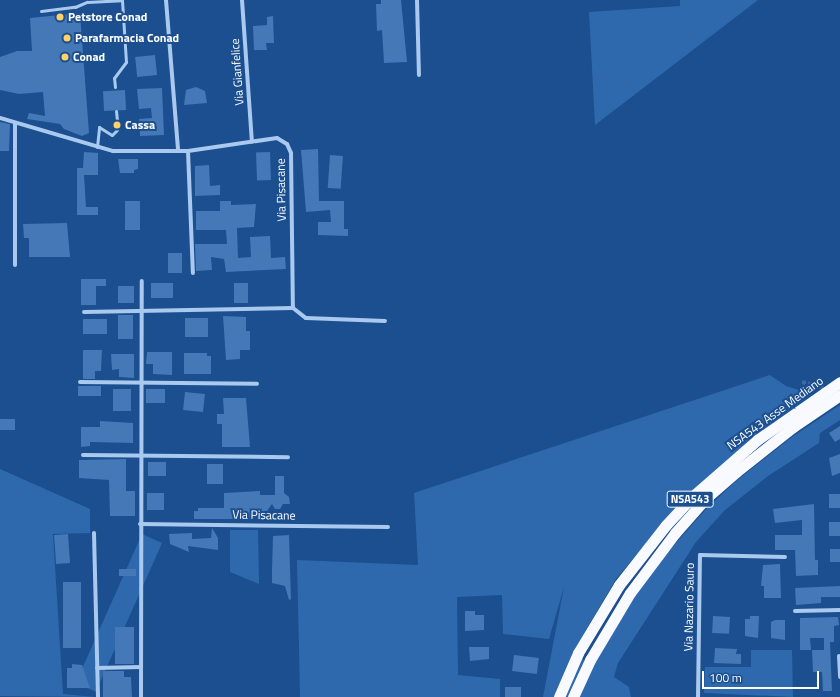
<!DOCTYPE html>
<html>
<head>
<meta charset="utf-8">
<style>
  body { margin:0 }
  #map { position:relative; width:840px; height:697px; overflow:hidden; background:#1b4f8f; font-family:"Titillium Web",sans-serif }
  div>[style] { position:absolute }
  [style*='--x'] { left:calc(var(--x)*1px); top:calc(var(--y)*1px); width:calc(var(--w)*1px); rotate:calc(var(--a)*1deg) }
  .green>* { inset:0; background:#2e69ad; transform-origin:0 0 }
  .building>* { inset:0; background:#4478b7; transform-origin:0 0 }
  .minor-tunnel>* { height:4px; margin-top:-2px; transform-origin:0; background:repeating-linear-gradient(90deg,#3d69a0 0 4px,transparent 0 6px) }
  .service>* { height:3px; margin:-1.5px; padding:0 1.5px; transform-origin:1.5px; border-radius:1.5px; background:#a9c9ee }
  .minor>* { height:4px; margin:-2px; padding:0 2px; transform-origin:2px; border-radius:2px; background:#a9c9ee }
  .trunk>* { height:11px; margin:-5.5px; padding:0 5.5px; transform-origin:5.5px; border-radius:5.5px; background:#f8faff }
  .dots>* { width:11px; height:11px; translate:-50% -50%; box-sizing:border-box; border:2px solid #1b4f8f; border-radius:50% }
  span { translate:-50% -50%; white-space:nowrap; text-align:center; line-height:1.15; -webkit-text-stroke:4px #1b4f8f; paint-order:stroke }
  .shield-label span { padding:1px 3px; background:#1b4f8f; border:1px solid; border-radius:3px; -webkit-text-stroke-width:0 }
  .shield-label { font-size:11px; color:#fff; font-weight:700 }
  .poi-label { font-size:12px; color:#fff; font-weight:700 }
  .left { translate:0 -50%; text-align:left }
  .street-label { font-size:12px; color:#fff }
  .scale { position:absolute; left:702px; top:671px; width:117px; height:18px; box-sizing:border-box; border:2px solid #fff; border-top:0; padding-left:5px; font-size:12px; line-height:14px; white-space:nowrap; color:#fff; -webkit-text-stroke:3px #1b4f8f; paint-order:stroke }
</style>
</head>
<body>
<div id="map">
  <div class="green">
    <div style="clip-path:polygon(680px 0,758px 0,595px 125px,589px 12px,680px 6px)"></div>
    <div style="clip-path:polygon(770px 375px,786px 386px,812px 394px,753px 437px,678px 505px,616px 579px,572px 654px,592px 664px,652px 570px,706px 509px,736px 481px,792px 437px,840px 405px,840px 420px,820px 433px,819px 443px,768px 476px,725px 510px,696px 542px,618px 663px,614px 677px,629px 687px,631px 697px,543px 697px,564px 587px,549px 639px,503px 634px,502px 595px,457px 597px,458px 675px,500px 679px,500px 697px,300px 697px,297px 560px,418px 565px,414px 493px)"></div>
    <div style="clip-path:polygon(0 469px,90px 509px,90px 533px,53px 534px,63px 694px,95px 697px,0 696px)"></div>
    <div style="clip-path:polygon(230px 530px,258px 530px,259px 584px,230px 572px)"></div>
    <div style="left:142px;top:534px;width:22px;height:163px;rotate:24deg"></div>
    <div style="clip-path:polygon(751px 650px,792px 650px,793px 697px,704px 693px,705px 667px,751px 667px)"></div>
  </div>
  <div class="building">
    <div style="clip-path:polygon(381px 0,401px 0,407px 62px,384px 63px,382px 30px,377px 31px,376px 4px,381px 4px)"></div>
    <div style="clip-path:polygon(80px 13px,89px 133px,82px 136px,64px 129px,60px 124px,27px 119px,29px 113px,45px 116px,43px 92px,19px 94px,0 90px,0 57px,17px 51px,32px 51px,30px 18px)"></div>
    <div style="clip-path:polygon(273px 16px,274px 43px,266px 43px,267px 50px,254px 50px,253px 26px,267px 25px,267px 17px)"></div>
    <div style="left:155px;top:55px;width:20px;height:20px;rotate:84deg"></div>
    <div style="clip-path:polygon(196px 87px,205px 91px,207px 103px,184px 105px,186px 90px)"></div>
    <div style="clip-path:polygon(162px 88px,164px 135px,140px 136px,139px 119px,152px 118px,151px 108px,139px 109px,137px 89px)"></div>
    <div style="left:125px;top:90px;width:20px;height:22px;rotate:87deg"></div>
    <div style="clip-path:polygon(0 122px,10px 124px,9px 151px,0 151px)"></div>
    <div style="clip-path:polygon(318px 149px,319px 201px,344px 201px,344px 229px,348px 229px,348px 236px,318px 235px,318px 222px,331px 222px,330px 210px,306px 212px,301px 150px)"></div>
    <div style="clip-path:polygon(84px 152px,98px 153px,98px 175px,84px 175px,86px 207px,98px 207px,98px 215px,77px 215px,77px 168px,83px 168px)"></div>
    <div style="left:270px;top:152px;width:28px;height:14px;rotate:88deg"></div>
    <div style="left:330px;top:155px;width:13px;height:33px;rotate:4deg"></div>
    <div style="clip-path:polygon(118px 159px,138px 159px,138px 169px,134px 170px,134px 173px,120px 173px)"></div>
    <div style="clip-path:polygon(209px 165px,210px 186px,220px 185px,220px 195px,195px 196px,195px 166px)"></div>
    <div style="left:125px;top:201px;width:15px;height:29px"></div>
    <div style="clip-path:polygon(220px 201px,231px 201px,231px 205px,256px 204px,254px 227px,237px 228px,238px 258px,251px 257px,250px 237px,270px 236px,271px 258px,285px 257px,286px 269px,226px 272px,224px 259px,211px 257px,212px 270px,196px 271px,195px 244px,227px 244px,226px 230px,196px 230px,196px 211px,220px 211px)"></div>
    <div style="clip-path:polygon(67px 223px,70px 257px,29px 257px,29px 238px,24px 238px,23px 224px)"></div>
    <div style="left:168px;top:253px;width:14px;height:20px"></div>
    <div style="clip-path:polygon(81px 279px,106px 279px,106px 286px,96px 286px,96px 305px,81px 305px)"></div>
    <div style="left:151px;top:283px;width:22px;height:15px"></div>
    <div style="left:234px;top:283px;width:14px;height:20px"></div>
    <div style="left:118px;top:286px;width:16px;height:17px"></div>
    <div style="left:133px;top:315px;width:24px;height:15px;rotate:90deg"></div>
    <div style="clip-path:polygon(223px 316px,246px 317px,246px 331px,250px 331px,250px 350px,240px 350px,240px 359px,226px 360px)"></div>
    <div style="left:185px;top:318px;width:23px;height:19px"></div>
    <div style="left:83px;top:319px;width:24px;height:15px"></div>
    <div style="clip-path:polygon(83px 350px,102px 350px,101px 371px,95px 371px,95px 379px,83px 379px)"></div>
    <div style="clip-path:polygon(147px 352px,172px 352px,172px 375px,153px 374px,153px 364px,146px 364px)"></div>
    <div style="clip-path:polygon(184px 353px,207px 353px,207px 356px,211px 356px,211px 374px,184px 374px)"></div>
    <div style="clip-path:polygon(111px 354px,134px 354px,134px 378px,119px 377px,119px 369px,112px 370px)"></div>
    <div style="left:78px;top:386px;width:23px;height:10px"></div>
    <div style="left:131px;top:389px;width:22px;height:18px;rotate:90deg"></div>
    <div style="left:146px;top:389px;width:19px;height:14px"></div>
    <div style="left:185px;top:392px;width:20px;height:18px;rotate:6deg"></div>
    <div style="clip-path:polygon(223px 398px,246px 398px,250px 447px,222px 447px,222px 424px,217px 424px,217px 414px,224px 414px)"></div>
    <div style="left:15px;top:419px;width:11px;height:15px;rotate:90deg"></div>
    <div style="clip-path:polygon(100px 421px,133px 423px,133px 443px,90px 442px,90px 446px,81px 447px,81px 427px,100px 427px)"></div>
    <div style="clip-path:polygon(840px 426px,840px 439px,835px 442px,829px 433px)"></div>
    <div style="clip-path:polygon(840px 454px,840px 473px,832px 476px,829px 458px)"></div>
    <div style="clip-path:polygon(126px 459px,126px 491px,135px 491px,135px 516px,110px 516px,109px 480px,79px 478px,79px 460px)"></div>
    <div style="left:148px;top:462px;width:18px;height:14px"></div>
    <div style="left:207px;top:464px;width:16px;height:20px"></div>
    <div style="clip-path:polygon(275px 476px,284px 476px,284px 493px,289px 497px,290px 504px,283px 504px,280px 509px,275px 509px,272px 504px,267px 511px,250px 511px,250px 519px,194px 519px,194px 511px,198px 511px,198px 508px,224px 508px,224px 493px,260px 491px,260px 495px,275px 495px)"></div>
    <div style="left:147px;top:493px;width:17px;height:17px"></div>
    <div style="left:829px;top:494px;width:11px;height:14px"></div>
    <div style="clip-path:polygon(814px 504px,815px 560px,818px 560px,818px 575px,796px 576px,795px 550px,775px 550px,775px 535px,802px 535px,802px 520px,775px 523px,773px 509px)"></div>
    <div style="left:829px;top:522px;width:11px;height:14px"></div>
    <div style="clip-path:polygon(212px 528px,218px 538px,218px 550px,188px 546px,189px 552px,170px 544px,169px 534px,192px 533px,192px 539px,211px 538px)"></div>
    <div style="left:68px;top:534px;width:29px;height:14px;rotate:86deg"></div>
    <div style="clip-path:polygon(289px 535px,291px 599px,289px 600px,285px 586px,272px 583px,272px 570px,273px 536px)"></div>
    <div style="left:830px;top:549px;width:10px;height:13px"></div>
    <div style="clip-path:polygon(780px 564px,781px 598px,764px 598px,764px 586px,761px 586px,763px 565px)"></div>
    <div style="left:119px;top:569px;width:17px;height:7px"></div>
    <div style="left:63px;top:582px;width:18px;height:66px"></div>
    <div style="clip-path:polygon(840px 586px,840px 597px,821px 597px,821px 603px,796px 605px,795px 588px)"></div>
    <div style="clip-path:polygon(465px 611px,475px 611px,475px 615px,484px 615px,484px 630px,465px 631px)"></div>
    <div style="left:713px;top:616px;width:17px;height:17px;rotate:3deg"></div>
    <div style="clip-path:polygon(750px 616px,759px 616px,758px 638px,745px 636px,745px 619px,750px 619px)"></div>
    <div style="clip-path:polygon(838px 617px,839px 625px,834px 626px,834px 642px,830px 642px,832px 691px,823px 691px,822px 672px,813px 672px,812px 650px,824px 650px,824px 638px,810px 638px,811px 650px,800px 650px,800px 618px)"></div>
    <div style="clip-path:polygon(775px 620px,785px 620px,785px 640px,771px 638px,771px 622px)"></div>
    <div style="left:115px;top:627px;width:19px;height:37px"></div>
    <div style="clip-path:polygon(469px 647px,489px 647px,489px 659px,470px 661px)"></div>
    <div style="clip-path:polygon(715px 648px,737px 649px,736px 654px,741px 654px,741px 664px,714px 663px)"></div>
    <div style="left:514px;top:655px;width:25px;height:16px;rotate:7deg"></div>
    <div style="clip-path:polygon(72px 664px,82px 665px,90px 688px,67px 688px,67px 668px,72px 668px)"></div>
    <div style="clip-path:polygon(103px 671px,124px 671px,124px 677px,131px 677px,132px 697px,103px 697px)"></div>
    <div style="left:505px;top:687px;width:16px;height:10px"></div>
  </div>
  <div class="minor-tunnel">
    <div style="--x:802;--y:382;--w:27;--a:15"></div>
  </div>
  <div class="service">
    <div style="--x:41;--y:11;--w:34;--a:-7"></div>
    <div style="--x:75;--y:7;--w:13;--a:-23"></div>
    <div style="--x:87;--y:2;--w:35;--a:-3"></div>
    <div style="--x:115;--y:87;--w:9;--a:-96"></div>
    <div style="--x:114;--y:78;--w:20;--a:-53"></div>
    <div style="--x:126;--y:62;--w:62;--a:-93.7"></div>
    <div style="--x:116;--y:111;--w:10;--a:84"></div>
    <div style="--x:99;--y:127;--w:15;--a:32"></div>
    <div style="--x:112;--y:135;--w:7;--a:-45"></div>
    <div style="--x:97;--y:147;--w:20;--a:-84"></div>
  </div>
  <div class="minor">
    <div style="--x:166;--y:0;--w:150;--a:85.4"></div>
    <div style="--x:242;--y:0;--w:142;--a:86"></div>
    <div style="--x:417;--y:0;--w:75;--a:88.5"></div>
    <div style="--x:0;--y:118;--w:118;--a:16.3"></div>
    <div style="--x:113;--y:151;--w:75;--a:0"></div>
    <div style="--x:188;--y:151;--w:90;--a:-8.3"></div>
    <div style="--x:277;--y:138;--w:12;--a:31"></div>
    <div style="--x:287;--y:144;--w:10;--a:66"></div>
    <div style="--x:291;--y:153;--w:155;--a:89.3"></div>
    <div style="--x:293;--y:308;--w:209;--a:178.9"></div>
    <div style="--x:188;--y:151;--w:122;--a:87.7"></div>
    <div style="--x:15;--y:265;--w:141;--a:-90"></div>
    <div style="--x:293;--y:308;--w:16;--a:38"></div>
    <div style="--x:306;--y:318;--w:79;--a:2.2"></div>
    <div style="--x:80;--y:382;--w:177;--a:0.6"></div>
    <div style="--x:83;--y:455;--w:205;--a:0.6"></div>
    <div style="--x:140;--y:524;--w:248;--a:0.7"></div>
    <div style="--x:94;--y:533;--w:164;--a:88.6"></div>
    <div style="--x:795;--y:611;--w:45;--a:-1.3"></div>
    <div style="--x:839;--y:656;--w:21;--a:87"></div>
    <div style="--x:97;--y:668;--w:44;--a:-1.3"></div>
    <div style="--x:141;--y:697;--w:416;--a:-89.9"></div>
    <div style="--x:698;--y:697;--w:142;--a:-89.2"></div>
    <div style="--x:700;--y:555;--w:85;--a:1.3"></div>
  </div>
  <div class="trunk">
    <div style="--x:559;--y:697;--w:48;--a:-66.6"></div>
    <div style="--x:578;--y:653;--w:79;--a:-58.9"></div>
    <div style="--x:619;--y:585;--w:76;--a:-51.9"></div>
    <div style="--x:666;--y:525;--w:38;--a:-47"></div>
    <div style="--x:692;--y:497;--w:86;--a:-41.2"></div>
    <div style="--x:757;--y:440;--w:101;--a:-34.9"></div>
    <div style="--x:573;--y:697;--w:41;--a:-65.3"></div>
    <div style="--x:590;--y:660;--w:78;--a:-59.2"></div>
    <div style="--x:630;--y:593;--w:75;--a:-53.1"></div>
    <div style="--x:675;--y:533;--w:47;--a:-48.5"></div>
    <div style="--x:706;--y:498;--w:40;--a:-41"></div>
    <div style="--x:736;--y:472;--w:73;--a:-38.3"></div>
    <div style="--x:793;--y:427;--w:57;--a:-34.2"></div>
  </div>
  <div class="dots">
    <div style="left:60px;top:17px;background:#ffd166"></div>
    <div style="left:67px;top:38px;background:#ffd166"></div>
    <div style="left:65px;top:57px;background:#ffd166"></div>
    <div style="left:117px;top:125px;background:#ffd166"></div>
  </div>
  <div class="shield-label">
    <span style="left:690px;top:499px">NSA543</span>
  </div>
  <div class="poi-label">
    <span class="left" style="left:68px;top:17px">Petstore Conad</span>
    <span class="left" style="left:75px;top:38px">Parafarmacia Conad</span>
    <span class="left" style="left:73px;top:57px">Conad</span>
    <span class="left" style="left:125px;top:125px">Cassa</span>
  </div>
  <div class="street-label">
    <span style="left:237px;top:72px;rotate:-94deg">Via Gianfelice</span>
    <span style="left:281px;top:190px;rotate:-91deg">Via Pisacane</span>
    <span style="left:775px;top:413px;rotate:-36deg">NSA543 Asse Mediano</span>
    <span style="left:264px;top:515px;rotate:1deg">Via Pisacane</span>
    <span style="left:689px;top:607px;rotate:-89deg">Via Nazario Sauro</span>
  </div>
  <div class="scale">100 m</div>
</div>
</body>
</html>
